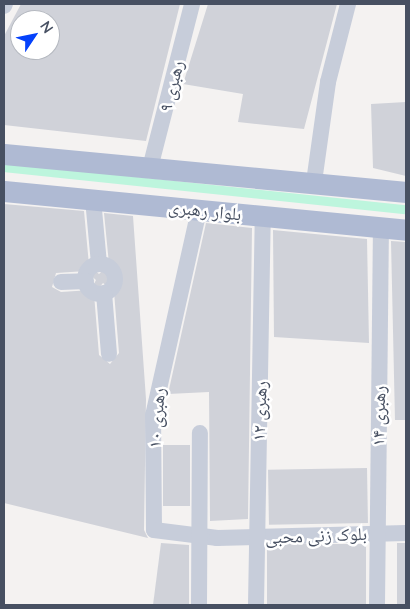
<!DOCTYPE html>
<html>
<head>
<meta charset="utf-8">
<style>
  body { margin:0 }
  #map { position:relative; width:410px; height:609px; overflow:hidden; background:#f4f2f1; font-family:Lato,"Noto Naskh Arabic",sans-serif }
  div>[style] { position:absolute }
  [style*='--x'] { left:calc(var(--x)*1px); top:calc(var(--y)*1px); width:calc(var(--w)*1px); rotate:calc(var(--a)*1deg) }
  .green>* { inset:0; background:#bdf5dd; transform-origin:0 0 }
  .building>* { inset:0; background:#d0d2d9; transform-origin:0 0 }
  .minor>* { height:16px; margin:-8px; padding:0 8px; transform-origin:8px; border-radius:8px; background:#c7cdda }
  .minor>.ring { margin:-8px; padding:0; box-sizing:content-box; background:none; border:16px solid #c7cdda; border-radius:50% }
  .major>* { height:21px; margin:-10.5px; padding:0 10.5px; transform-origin:10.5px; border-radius:10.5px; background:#afbad3 }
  span { translate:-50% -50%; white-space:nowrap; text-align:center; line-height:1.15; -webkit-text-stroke:5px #fff; paint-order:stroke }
  .street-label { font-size:18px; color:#475062 }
  .frame { position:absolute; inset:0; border:5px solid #475062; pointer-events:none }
  .north { position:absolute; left:10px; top:10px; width:50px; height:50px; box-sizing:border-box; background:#fff; border:1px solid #b5b9c0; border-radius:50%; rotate:56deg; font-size:14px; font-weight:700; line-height:20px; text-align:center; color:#475062 }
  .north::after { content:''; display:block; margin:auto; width:18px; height:22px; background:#0542fb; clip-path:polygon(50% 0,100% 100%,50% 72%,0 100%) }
</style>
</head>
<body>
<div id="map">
  <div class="green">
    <div style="left:4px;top:163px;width:404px;height:9px;rotate:6deg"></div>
  </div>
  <div class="building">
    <div style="clip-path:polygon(evenodd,21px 4px,180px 4px,146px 141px,4px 125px,4px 36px,21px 4px,20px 20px,50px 20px,50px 50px,20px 50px,20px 20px)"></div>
    <div style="clip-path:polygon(208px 4px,337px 4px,304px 129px,238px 122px,243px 94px,183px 84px)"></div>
    <div style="clip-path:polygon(406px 102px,406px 176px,373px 168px,371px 104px)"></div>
    <div style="clip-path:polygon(evenodd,4px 204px,84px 211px,89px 265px,99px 274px,109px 264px,104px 213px,133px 216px,146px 399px,144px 530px,148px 538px,4px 503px,4px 204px,86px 271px,96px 280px,91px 290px,61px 292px,52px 287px,56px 273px,86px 271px,4px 204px,103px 283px,114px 292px,119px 353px,110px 364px,99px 355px,94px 294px,103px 283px)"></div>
    <div style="clip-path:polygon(206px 223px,252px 228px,248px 519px,210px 521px,209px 392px,168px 394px)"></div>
    <div style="clip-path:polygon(273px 230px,367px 239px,369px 343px,274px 337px)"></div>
    <div style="clip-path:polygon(391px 241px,406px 242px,406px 420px,395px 420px)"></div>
    <div style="left:163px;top:445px;width:27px;height:61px"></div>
    <div style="left:367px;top:468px;width:55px;height:99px;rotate:89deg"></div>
    <div style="clip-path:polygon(161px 543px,189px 545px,189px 605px,153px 605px)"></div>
    <div style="left:397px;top:543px;width:9px;height:62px"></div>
    <div style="left:366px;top:544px;width:61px;height:99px;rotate:90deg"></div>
  </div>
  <div class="minor">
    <div style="--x:4;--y:6;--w:2;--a:-63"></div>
    <div style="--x:150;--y:168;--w:169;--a:-75.6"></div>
    <div style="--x:314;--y:182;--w:101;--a:-82"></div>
    <div style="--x:328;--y:82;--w:81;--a:-75.6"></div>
    <div style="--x:93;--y:199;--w:65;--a:84.7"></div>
    <div style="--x:199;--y:210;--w:210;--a:102.6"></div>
    <div style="--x:153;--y:415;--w:115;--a:89.5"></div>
    <div style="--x:154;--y:530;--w:64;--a:7.2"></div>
    <div style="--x:217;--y:538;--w:189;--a:-1.5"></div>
    <div class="ring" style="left:85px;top:264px;width:14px;height:14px"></div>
    <div style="--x:61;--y:282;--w:25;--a:-2"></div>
    <div style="--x:104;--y:293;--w:61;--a:85.3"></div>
    <div style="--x:199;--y:605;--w:172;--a:-89.7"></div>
    <div style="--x:256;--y:605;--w:388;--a:-89"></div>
    <div style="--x:377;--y:605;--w:378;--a:-89.4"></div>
  </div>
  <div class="major">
    <div style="--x:4;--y:154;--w:404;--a:5.4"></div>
    <div style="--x:4;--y:191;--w:404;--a:5.5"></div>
  </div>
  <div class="street-label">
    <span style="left:171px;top:86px;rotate:-76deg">رهبری ۹</span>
    <span style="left:205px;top:210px;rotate:6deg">بلوار رهبری</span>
    <span style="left:259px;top:411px;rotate:-88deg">رهبری ۱۲</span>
    <span style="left:378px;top:416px;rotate:-89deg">رهبری ۱۴</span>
    <span style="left:156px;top:418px;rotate:-86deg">رهبری ۱۰</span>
    <span style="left:316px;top:535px;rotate:-2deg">بلوک زنی محبی</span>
  </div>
  <div class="frame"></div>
  <div class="north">N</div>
</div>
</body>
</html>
